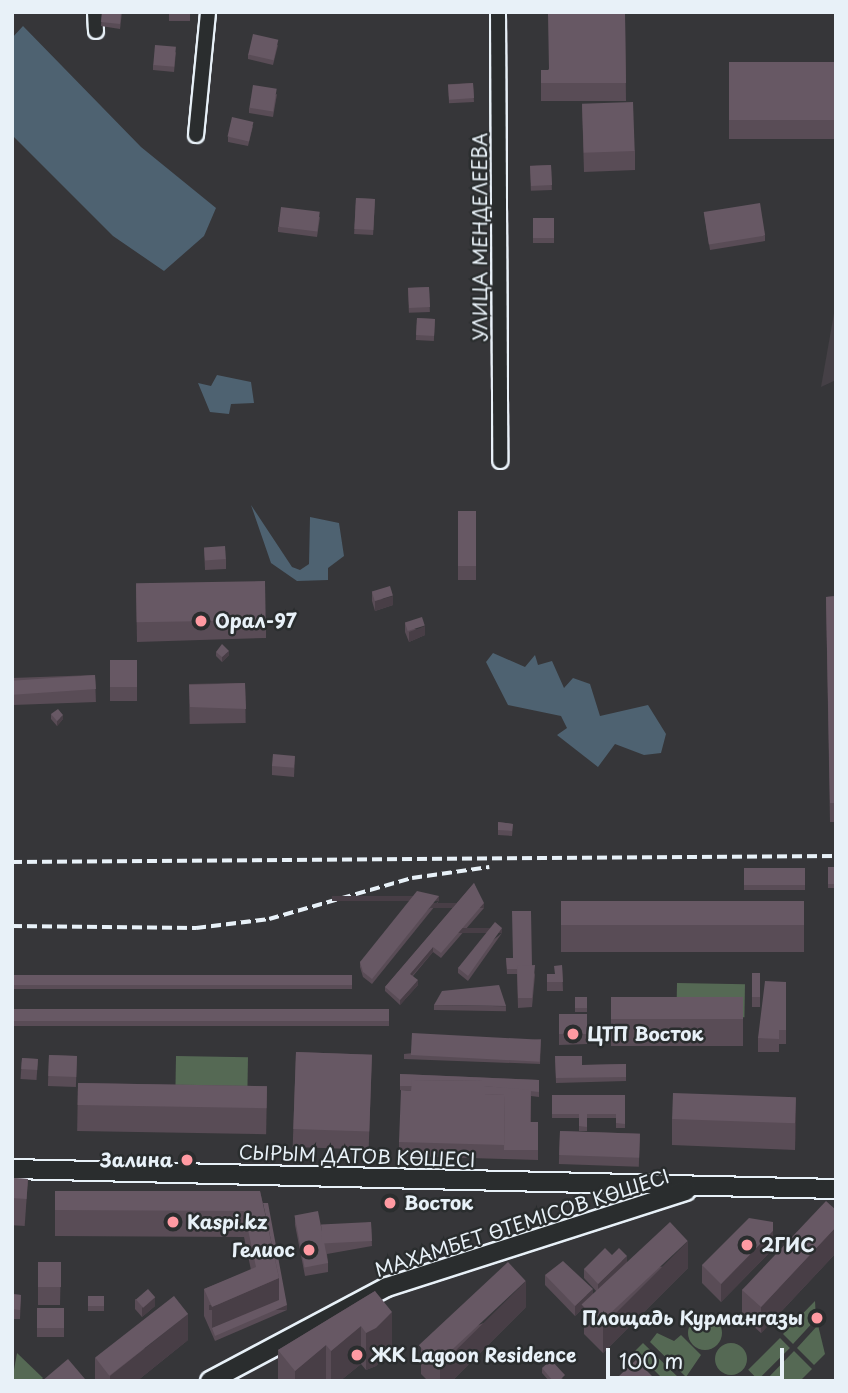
<!DOCTYPE html>
<html>
<head>
<meta charset="utf-8">
<style>
  body { margin:0 }
  #map { position:relative; width:848px; height:1393px; overflow:hidden; background:#363639; font-family:"Playpen Sans",sans-serif }
  div>[style] { position:absolute }
  [style*='--x'] { left:calc(var(--x)*1px); top:calc(var(--y)*1px); width:calc(var(--w)*1px); rotate:calc(var(--a)*1deg) }
  .built>* { inset:0; background:#454046 }
  .green>* { inset:0; background:#556954; transform-origin:0 0 }
  .round { border-radius:50% }
  .water>* { inset:0; background:#4e6271 }
  .roads { filter:drop-shadow(2px 0 #e8f1f8) drop-shadow(-2px 0 #e8f1f8) drop-shadow(0 2px #e8f1f8) drop-shadow(0 -2px #e8f1f8) }
  .minor>* { height:14px; margin:-7px; padding:0 7px; transform-origin:7px; border-radius:7px; background:#2a2d2e }
  .major>* { height:18px; margin:-9px; padding:0 9px; transform-origin:9px; border-radius:9px; background:#2a2d2e }
  .rail>* { height:3.5px; margin-top:-1.75px; transform-origin:0; background:repeating-linear-gradient(90deg,#e8f1f8 0 10px,transparent 0 15px) }
  .wall>* { inset:0; background:#594c56; transform-origin:0 0 }
  .shaded-wall>* { inset:0; background:#483e46; transform-origin:0 0 }
  .building>* { inset:0; background:#675864; transform-origin:0 0 }
  .dots>* { width:19px; height:19px; translate:-50% -50%; box-sizing:border-box; border:4px solid #2a2d2e; border-radius:50% }
  span { translate:-50% -50%; white-space:nowrap; text-align:center; line-height:1.15; -webkit-text-stroke:5px #2a2d2e; paint-order:stroke }
  .street-label { font-size:19px; color:#e8f1f8 }
  .poi-label { font-size:19px; color:#e8f1f8; font-weight:700 }
  .left { translate:0 -50%; text-align:left }
  .right { translate:-100% -50%; text-align:right }
  .frame { position:absolute; inset:0; border:14px solid #e8f1f8; pointer-events:none }
  .scale { position:absolute; left:606px; top:1348px; width:178px; height:32px; box-sizing:border-box; border:4px solid #e8f1f8; border-top:0; padding-left:9px; font-size:21px; line-height:24px; white-space:nowrap; color:#e8f1f8; -webkit-text-stroke:5px #2a2d2e; paint-order:stroke }
</style>
</head>
<body>
<div id="map">
  <div class="built">
    <div style="clip-path:polygon(836px 302px,836px 380px,821px 387px)"></div>
  </div>
  <div class="green">
    <div style="left:677px;top:983px;width:68px;height:33px;rotate:1deg"></div>
    <div style="left:176px;top:1056px;width:72px;height:31px;rotate:1deg"></div>
    <div style="clip-path:polygon(815px 1301px,816px 1319px,793px 1344px,783px 1334px)"></div>
    <div class="round" style="left:688px;top:1316px;width:34px;height:34px"></div>
    <div style="clip-path:polygon(818px 1325px,825px 1354px,814px 1365px,797px 1348px)"></div>
    <div style="clip-path:polygon(657px 1333px,674px 1341px,681px 1335px,701px 1355px,686px 1377px,650px 1342px)"></div>
    <div style="left:780px;top:1338px;width:14px;height:45px;rotate:45deg"></div>
    <div class="round" style="left:715px;top:1343px;width:32px;height:32px"></div>
    <div style="clip-path:polygon(643px 1343px,682px 1381px,660px 1376px,635px 1351px)"></div>
    <div style="clip-path:polygon(794px 1351px,812px 1369px,800px 1381px,765px 1381px)"></div>
    <div style="clip-path:polygon(17px 1353px,43px 1378px,40px 1381px,12px 1381px)"></div>
  </div>
  <div class="water">
    <div style="clip-path:polygon(23px 26px,141px 147px,216px 208px,204px 236px,164px 271px,113px 236px,12px 135px,12px 38px)"></div>
    <div style="clip-path:polygon(217px 375px,251px 382px,254px 403px,231px 404px,229px 414px,210px 412px,198px 383px,211px 386px)"></div>
    <div style="clip-path:polygon(251px 505px,292px 567px,300px 570px,309px 564px,310px 517px,339px 523px,344px 556px,328px 568px,328px 580px,297px 581px,271px 563px)"></div>
    <div style="clip-path:polygon(493px 653px,525px 667px,535px 655px,538px 665px,552px 661px,564px 688px,573px 678px,590px 684px,600px 716px,648px 705px,666px 734px,661px 753px,644px 755px,615px 744px,598px 767px,557px 735px,567px 728px,561px 716px,508px 705px,486px 662px)"></div>
  </div>
  <div class="roads">
    <div class="minor">
      <div style="--x:95;--y:12;--w:19;--a:87"></div>
      <div style="--x:498;--y:12;--w:449;--a:89.7"></div>
      <div style="--x:196;--y:135;--w:124;--a:-84.4"></div>
    </div>
    <div class="major">
      <div style="--x:12;--y:1169;--w:824;--a:1.39"></div>
      <div style="--x:210;--y:1381;--w:200;--a:-28"></div>
      <div style="--x:387;--y:1287;--w:314;--a:-17.8"></div>
    </div>
  </div>
  <div class="rail">
    <div style="--x:12;--y:862;--w:824;--a:-0.42"></div>
    <div style="--x:12;--y:926;--w:184;--a:0.6"></div>
    <div style="--x:196;--y:928;--w:74;--a:-7"></div>
    <div style="--x:269;--y:919;--w:149;--a:-16"></div>
    <div style="--x:412;--y:878;--w:78;--a:-8.1"></div>
  </div>
  <div class="wall">
    <div style="clip-path:polygon(102px 12px,122px 12px,120px 29px,101px 26px)"></div>
    <div style="left:169px;top:12px;width:21px;height:9px"></div>
    <div style="clip-path:polygon(585px 14px,625px 14px,626px 101px,541px 101px,541px 70px,548px 70px)"></div>
    <div style="clip-path:polygon(278px 45px,273px 65px,248px 59px,248px 54px)"></div>
    <div style="clip-path:polygon(176px 52px,174px 72px,153px 70px,153px 65px)"></div>
    <div style="left:836px;top:62px;width:77px;height:107px;rotate:90deg"></div>
    <div style="left:473px;top:83px;width:19px;height:25px;rotate:87deg"></div>
    <div style="clip-path:polygon(277px 94px,273px 117px,249px 113px,249px 108px)"></div>
    <div style="clip-path:polygon(582px 104px,635px 151px,635px 170px,584px 172px)"></div>
    <div style="clip-path:polygon(253px 126px,248px 146px,228px 142px,228px 137px)"></div>
    <div style="left:551px;top:165px;width:25px;height:21px;rotate:88deg"></div>
    <div style="left:356px;top:198px;width:19px;height:36px;rotate:3deg"></div>
    <div style="clip-path:polygon(704px 212px,765px 236px,765px 241px,710px 250px)"></div>
    <div style="clip-path:polygon(320px 217px,317px 237px,278px 232px,278px 227px)"></div>
    <div style="left:533px;top:218px;width:21px;height:25px"></div>
    <div style="left:429px;top:287px;width:25px;height:21px;rotate:88deg"></div>
    <div style="left:417px;top:318px;width:18px;height:22px;rotate:3deg"></div>
    <div style="left:458px;top:511px;width:18px;height:69px"></div>
    <div style="clip-path:polygon(204px 548px,226px 559px,226px 569px,205px 570px)"></div>
    <div style="clip-path:polygon(136px 585px,266px 620px,266px 638px,137px 642px)"></div>
    <div style="clip-path:polygon(372px 592px,393px 605px,375px 611px,372px 601px)"></div>
    <div style="clip-path:polygon(836px 596px,836px 822px,830px 822px,826px 597px)"></div>
    <div style="clip-path:polygon(405px 623px,425px 635px,409px 642px,405px 632px)"></div>
    <div style="clip-path:polygon(216px 652px,229px 655px,222px 662px,216px 656px)"></div>
    <div style="left:110px;top:660px;width:27px;height:41px"></div>
    <div style="left:95px;top:675px;width:27px;height:83px;rotate:88deg"></div>
    <div style="left:245px;top:683px;width:40px;height:56px;rotate:89deg"></div>
    <div style="clip-path:polygon(51px 714px,63px 719px,57px 726px,51px 719px)"></div>
    <div style="clip-path:polygon(295px 756px,294px 777px,272px 775px,272px 766px)"></div>
    <div style="clip-path:polygon(498px 822px,513px 824px,512px 836px,498px 835px)"></div>
    <div style="left:828px;top:867px;width:8px;height:21px"></div>
    <div style="left:744px;top:868px;width:61px;height:22px"></div>
    <div style="clip-path:polygon(474px 883px,484px 908px,441px 958px,433px 952px,413px 976px,418px 985px,400px 1005px,385px 991px,385px 987px)"></div>
    <div style="clip-path:polygon(439px 901px,372px 984px,363px 977px,360px 967px,360px 962px)"></div>
    <div style="left:561px;top:901px;width:243px;height:51px"></div>
    <div style="clip-path:polygon(502px 933px,468px 981px,458px 973px,458px 968px)"></div>
    <div style="clip-path:polygon(506px 958px,532px 966px,535px 975px,532px 1007px,518px 1008px,517px 974px,507px 974px)"></div>
    <div style="clip-path:polygon(562px 965px,563px 991px,547px 991px,547px 974px,555px 974px)"></div>
    <div style="left:752px;top:973px;width:8px;height:34px"></div>
    <div style="left:352px;top:975px;width:14px;height:340px;rotate:90deg"></div>
    <div style="clip-path:polygon(786px 982px,786px 1044px,779px 1044px,779px 1052px,758px 1052px,758px 1038px)"></div>
    <div style="left:575px;top:997px;width:12px;height:15px"></div>
    <div style="left:611px;top:997px;width:132px;height:49px"></div>
    <div style="left:434px;top:1005px;width:72px;height:5px;rotate:1deg"></div>
    <div style="left:389px;top:1009px;width:17px;height:377px;rotate:90deg"></div>
    <div style="clip-path:polygon(559px 1015px,587px 1034px,587px 1044px,559px 1045px)"></div>
    <div style="clip-path:polygon(541px 1039px,540px 1064px,404px 1059px,404px 1054px)"></div>
    <div style="left:296px;top:1052px;width:76px;height:95px;rotate:2deg"></div>
    <div style="left:49px;top:1055px;width:28px;height:31px;rotate:2deg"></div>
    <div style="clip-path:polygon(555px 1056px,582px 1065px,626px 1064px,626px 1081px,556px 1083px)"></div>
    <div style="left:22px;top:1058px;width:16px;height:21px;rotate:4deg"></div>
    <div style="clip-path:polygon(400px 1074px,539px 1080px,539px 1097px,531px 1096px,531px 1122px,538px 1122px,538px 1160px,504px 1159px,505px 1108px,504px 1159px,399px 1156px,399px 1142px,411px 1091px,400px 1090px)"></div>
    <div style="left:78px;top:1083px;width:189px;height:48px;rotate:1deg"></div>
    <div style="clip-path:polygon(552px 1095px,625px 1095px,625px 1128px,616px 1128px,616px 1118px,587px 1118px,587px 1131px,579px 1131px,579px 1118px,552px 1118px)"></div>
    <div style="clip-path:polygon(796px 1098px,795px 1150px,672px 1145px,672px 1119px)"></div>
    <div style="left:560px;top:1131px;width:80px;height:33px;rotate:2deg"></div>
    <div style="left:12px;top:1178px;width:16px;height:47px;rotate:4deg"></div>
    <div style="clip-path:polygon(55px 1191px,260px 1191px,287px 1310px,215px 1341px,204px 1316px,204px 1289px,251px 1270px,244px 1237px,55px 1236px)"></div>
    <div style="clip-path:polygon(836px 1210px,836px 1253px,761px 1333px,742px 1316px,742px 1290px)"></div>
    <div style="clip-path:polygon(295px 1216px,322px 1232px,371px 1222px,372px 1246px,327px 1254px,328px 1263px,328px 1272px,305px 1276px,295px 1225px)"></div>
    <div style="clip-path:polygon(773px 1249px,721px 1302px,702px 1283px,702px 1265px)"></div>
    <div style="clip-path:polygon(612px 1255px,627px 1265px,688px 1268px,603px 1353px,584px 1334px,584px 1307px,587px 1304px,575px 1316px,545px 1285px,545px 1275px,593px 1298px,598px 1293px,584px 1278px,584px 1269px)"></div>
    <div style="clip-path:polygon(61px 1262px,60px 1305px,38px 1305px,38px 1287px)"></div>
    <div style="clip-path:polygon(375px 1291px,392px 1349px,376px 1366px,366px 1370px,361px 1364px,340px 1381px,278px 1381px,278px 1350px)"></div>
    <div style="clip-path:polygon(12px 1294px,21px 1295px,20px 1319px,12px 1319px)"></div>
    <div style="left:88px;top:1296px;width:16px;height:15px"></div>
    <div style="clip-path:polygon(135px 1299px,155px 1306px,142px 1317px,135px 1309px)"></div>
    <div style="clip-path:polygon(526px 1307px,452px 1381px,428px 1381px,421px 1374px,421px 1347px)"></div>
    <div style="left:37px;top:1308px;width:27px;height:29px"></div>
    <div style="clip-path:polygon(188px 1340px,137px 1381px,95px 1381px,95px 1358px)"></div>
    <div style="clip-path:polygon(542px 1368px,565px 1380px,564px 1381px,549px 1381px,542px 1373px)"></div>
  </div>
  <div class="shaded-wall">
    <div style="clip-path:polygon(393px 596px,393px 605px,375px 611px,375px 601px)"></div>
    <div style="clip-path:polygon(425px 626px,425px 635px,409px 642px,409px 632px)"></div>
    <div style="clip-path:polygon(229px 651px,229px 655px,222px 662px,222px 657px)"></div>
    <div style="clip-path:polygon(63px 715px,63px 719px,57px 726px,57px 721px)"></div>
    <div style="left:439px;top:896px;width:5px;height:107px;rotate:90deg"></div>
    <div style="left:484px;top:903px;width:5px;height:66px;rotate:90deg"></div>
    <div style="left:502px;top:928px;width:5px;height:59px;rotate:90deg"></div>
    <div style="clip-path:polygon(433px 947px,433px 952px,410px 978px,410px 974px)"></div>
    <div style="clip-path:polygon(418px 980px,418px 985px,400px 1005px,400px 1000px)"></div>
    <div style="clip-path:polygon(796px 1098px,796px 1125px,795px 1150px,795px 1124px)"></div>
    <div style="clip-path:polygon(836px 1227px,836px 1253px,761px 1333px,761px 1307px)"></div>
    <div style="clip-path:polygon(773px 1231px,773px 1249px,721px 1302px,721px 1284px)"></div>
    <div style="clip-path:polygon(688px 1241px,688px 1268px,603px 1353px,603px 1326px)"></div>
    <div style="clip-path:polygon(627px 1256px,627px 1265px,598px 1293px,598px 1284px)"></div>
    <div style="clip-path:polygon(279px 1278px,279px 1304px,212px 1328px,212px 1307px)"></div>
    <div style="clip-path:polygon(526px 1281px,526px 1307px,452px 1381px,440px 1381px,440px 1366px)"></div>
    <div style="clip-path:polygon(593px 1289px,593px 1298px,575px 1316px,575px 1306px)"></div>
    <div style="clip-path:polygon(155px 1297px,155px 1306px,142px 1317px,142px 1308px)"></div>
    <div style="left:287px;top:1305px;width:5px;height:78px;rotate:90deg"></div>
    <div style="clip-path:polygon(392px 1312px,392px 1349px,376px 1366px,366px 1370px,366px 1333px)"></div>
    <div style="clip-path:polygon(188px 1314px,188px 1340px,137px 1381px,110px 1381px,110px 1376px)"></div>
    <div style="clip-path:polygon(361px 1326px,361px 1364px,340px 1381px,331px 1381px,331px 1351px)"></div>
    <div style="clip-path:polygon(326px 1345px,326px 1381px,295px 1381px,295px 1371px)"></div>
  </div>
  <div class="building">
    <div style="clip-path:polygon(102px 12px,121px 12px,120px 24px,101px 22px)"></div>
    <div style="clip-path:polygon(566px 12px,585px 12px,585px 14px,625px 14px,626px 83px,541px 83px,541px 70px,549px 70px,548px 14px,566px 14px)"></div>
    <div style="left:253px;top:34px;width:26px;height:21px;rotate:13deg"></div>
    <div style="left:155px;top:45px;width:21px;height:20px;rotate:5deg"></div>
    <div style="left:836px;top:62px;width:58px;height:107px;rotate:90deg"></div>
    <div style="left:473px;top:83px;width:15px;height:25px;rotate:86deg"></div>
    <div style="left:253px;top:85px;width:24px;height:23px;rotate:9deg"></div>
    <div style="left:633px;top:102px;width:49px;height:51px;rotate:88deg"></div>
    <div style="left:232px;top:117px;width:22px;height:20px;rotate:13deg"></div>
    <div style="left:551px;top:165px;width:20px;height:21px;rotate:87deg"></div>
    <div style="left:356px;top:198px;width:19px;height:31px;rotate:3deg"></div>
    <div style="left:760px;top:203px;width:33px;height:57px;rotate:81deg"></div>
    <div style="left:281px;top:207px;width:39px;height:20px;rotate:7deg"></div>
    <div style="left:533px;top:218px;width:21px;height:20px"></div>
    <div style="left:429px;top:287px;width:20px;height:21px;rotate:87deg"></div>
    <div style="left:417px;top:318px;width:18px;height:17px;rotate:3deg"></div>
    <div style="left:458px;top:511px;width:18px;height:55px"></div>
    <div style="left:225px;top:546px;width:13px;height:21px;rotate:86deg"></div>
    <div style="left:265px;top:581px;width:39px;height:129px;rotate:89deg"></div>
    <div style="left:390px;top:586px;width:10px;height:19px;rotate:73deg"></div>
    <div style="clip-path:polygon(836px 596px,836px 803px,830px 803px,826px 597px)"></div>
    <div style="left:422px;top:617px;width:9px;height:18px;rotate:72deg"></div>
    <div style="clip-path:polygon(222px 644px,229px 651px,222px 657px,216px 652px)"></div>
    <div style="left:110px;top:660px;width:27px;height:27px"></div>
    <div style="left:95px;top:675px;width:14px;height:83px;rotate:86deg"></div>
    <div style="clip-path:polygon(245px 683px,246px 709px,190px 707px,189px 685px)"></div>
    <div style="clip-path:polygon(58px 709px,63px 715px,57px 721px,51px 714px)"></div>
    <div style="left:273px;top:754px;width:22px;height:12px;rotate:5deg"></div>
    <div style="clip-path:polygon(498px 822px,513px 824px,512px 831px,498px 830px)"></div>
    <div style="left:828px;top:867px;width:8px;height:17px"></div>
    <div style="left:744px;top:868px;width:61px;height:17px"></div>
    <div style="clip-path:polygon(474px 883px,484px 903px,441px 953px,433px 947px,410px 974px,418px 980px,400px 1000px,385px 987px)"></div>
    <div style="clip-path:polygon(417px 891px,439px 896px,372px 979px,363px 972px,360px 962px)"></div>
    <div style="left:561px;top:901px;width:243px;height:24px"></div>
    <div style="clip-path:polygon(512px 911px,531px 911px,532px 966px,517px 966px,517px 969px,507px 969px,506px 958px,513px 958px)"></div>
    <div style="clip-path:polygon(495px 922px,502px 928px,468px 976px,458px 968px)"></div>
    <div style="clip-path:polygon(535px 965px,532px 998px,518px 998px,517px 966px)"></div>
    <div style="clip-path:polygon(562px 965px,563px 982px,547px 982px,547px 974px,555px 974px,554px 966px)"></div>
    <div style="left:752px;top:973px;width:8px;height:24px"></div>
    <div style="left:352px;top:975px;width:10px;height:340px;rotate:90deg"></div>
    <div style="clip-path:polygon(765px 981px,786px 982px,786px 1030px,779px 1030px,779px 1039px,758px 1038px)"></div>
    <div style="clip-path:polygon(499px 985px,506px 1006px,434px 1005px,442px 991px)"></div>
    <div style="left:575px;top:997px;width:12px;height:11px"></div>
    <div style="left:611px;top:997px;width:132px;height:22px"></div>
    <div style="left:389px;top:1009px;width:12px;height:377px;rotate:90deg"></div>
    <div style="left:587px;top:1014px;width:20px;height:28px;rotate:90deg"></div>
    <div style="left:412px;top:1033px;width:129px;height:22px;rotate:3deg"></div>
    <div style="left:296px;top:1052px;width:76px;height:77px;rotate:2deg"></div>
    <div style="left:49px;top:1055px;width:28px;height:21px;rotate:2deg"></div>
    <div style="clip-path:polygon(555px 1056px,582px 1056px,582px 1065px,626px 1064px,626px 1077px,556px 1078px)"></div>
    <div style="left:22px;top:1058px;width:16px;height:11px;rotate:4deg"></div>
    <div style="clip-path:polygon(400px 1074px,539px 1080px,539px 1092px,484px 1086px,484px 1090px,484px 1081px,412px 1080px,412px 1086px,400px 1086px)"></div>
    <div style="clip-path:polygon(412px 1080px,484px 1081px,484px 1094px,505px 1095px,504px 1145px,399px 1142px,401px 1090px,411px 1091px)"></div>
    <div style="left:78px;top:1083px;width:189px;height:22px;rotate:1deg"></div>
    <div style="clip-path:polygon(484px 1086px,531px 1090px,530px 1122px,538px 1122px,538px 1150px,504px 1150px,505px 1095px,484px 1094px)"></div>
    <div style="left:673px;top:1093px;width:123px;height:26px;rotate:2deg"></div>
    <div style="clip-path:polygon(552px 1095px,625px 1095px,625px 1124px,616px 1123px,616px 1114px,587px 1114px,587px 1127px,579px 1126px,579px 1114px,552px 1114px)"></div>
    <div style="left:560px;top:1131px;width:80px;height:24px;rotate:2deg"></div>
    <div style="left:12px;top:1178px;width:16px;height:20px;rotate:4deg"></div>
    <div style="clip-path:polygon(55px 1191px,260px 1191px,279px 1278px,212px 1307px,204px 1289px,256px 1267px,244px 1211px,55px 1210px)"></div>
    <div style="clip-path:polygon(826px 1201px,836px 1210px,836px 1227px,761px 1307px,742px 1290px)"></div>
    <div style="clip-path:polygon(263px 1203px,268px 1203px,287px 1305px,215px 1336px,212px 1328px,279px 1300px,279px 1278px)"></div>
    <div style="left:318px;top:1211px;width:53px;height:24px;rotate:79deg"></div>
    <div style="clip-path:polygon(749px 1218px,773px 1222px,773px 1231px,721px 1284px,702px 1265px)"></div>
    <div style="left:371px;top:1222px;width:19px;height:50px;rotate:87deg"></div>
    <div style="left:670px;top:1222px;width:26px;height:121px;rotate:47deg"></div>
    <div style="clip-path:polygon(605px 1248px,612px 1255px,619px 1248px,627px 1256px,598px 1284px,584px 1269px)"></div>
    <div style="clip-path:polygon(563px 1261px,593px 1289px,575px 1306px,545px 1275px)"></div>
    <div style="left:38px;top:1262px;width:23px;height:25px"></div>
    <div style="left:508px;top:1262px;width:26px;height:122px;rotate:47deg"></div>
    <div style="left:148px;top:1289px;width:11px;height:16px;rotate:49deg"></div>
    <div style="clip-path:polygon(375px 1291px,392px 1312px,376px 1328px,366px 1333px,361px 1326px,331px 1351px,326px 1345px,295px 1371px,278px 1350px)"></div>
    <div style="clip-path:polygon(12px 1294px,21px 1295px,20px 1310px,12px 1309px)"></div>
    <div style="left:88px;top:1296px;width:16px;height:10px"></div>
    <div style="left:174px;top:1296px;width:23px;height:100px;rotate:52deg"></div>
    <div style="left:37px;top:1308px;width:27px;height:20px"></div>
    <div style="clip-path:polygon(68px 1359px,85px 1379px,84px 1381px,42px 1381px)"></div>
    <div style="clip-path:polygon(551px 1360px,565px 1375px,559px 1381px,553px 1381px,542px 1368px)"></div>
    <div style="clip-path:polygon(636px 1360px,657px 1381px,625px 1381px,619px 1376px)"></div>
  </div>
  <div class="dots">
    <div style="left:201px;top:621px;background:#ff9aa2"></div>
    <div style="left:573px;top:1034px;background:#ff9aa2"></div>
    <div style="left:187px;top:1160px;background:#ff9aa2"></div>
    <div style="left:390px;top:1203px;background:#ff9aa2"></div>
    <div style="left:173px;top:1222px;background:#ff9aa2"></div>
    <div style="left:747px;top:1245px;background:#ff9aa2"></div>
    <div style="left:309px;top:1250px;background:#ff9aa2"></div>
    <div style="left:817px;top:1318px;background:#ff9aa2"></div>
    <div style="left:357px;top:1355px;background:#ff9aa2"></div>
  </div>
  <div class="street-label">
    <span style="left:480px;top:237px;rotate:-90deg">УЛИЦА МЕНДЕЛЕЕВА</span>
    <span style="left:357px;top:1156px;rotate:2deg">СЫРЫМ ДАТОВ КӨШЕСІ</span>
    <span style="left:522px;top:1223px;rotate:-18deg">МАХАМБЕТ ӨТЕМІСОВ КӨШЕСІ</span>
  </div>
  <div class="poi-label">
    <span class="left" style="left:215px;top:621px">Орал-97</span>
    <span class="left" style="left:587px;top:1034px">ЦТП Восток</span>
    <span class="right" style="left:173px;top:1160px">Залина</span>
    <span class="left" style="left:404px;top:1203px">Восток</span>
    <span class="left" style="left:187px;top:1222px">Kaspi.kz</span>
    <span class="left" style="left:761px;top:1245px">2ГИС</span>
    <span class="right" style="left:295px;top:1250px">Гелиос</span>
    <span class="right" style="left:803px;top:1318px">Площадь Курмангазы</span>
    <span class="left" style="left:371px;top:1355px">ЖК Lagoon Residence</span>
  </div>
  <div class="frame"></div>
  <div class="scale">100 m</div>
</div>
</body>
</html>
